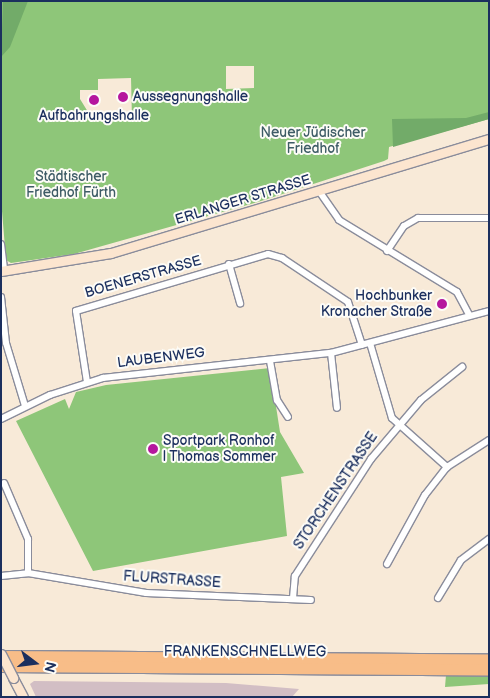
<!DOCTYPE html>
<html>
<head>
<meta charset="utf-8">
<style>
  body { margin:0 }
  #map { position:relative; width:490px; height:698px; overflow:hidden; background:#f8ead8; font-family:"Balsamiq Sans",sans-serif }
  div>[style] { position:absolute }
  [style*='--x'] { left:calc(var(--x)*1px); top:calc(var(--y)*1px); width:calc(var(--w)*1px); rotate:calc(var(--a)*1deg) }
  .industrial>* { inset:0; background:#d2bec4 }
  .green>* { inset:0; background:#8ec679 }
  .forest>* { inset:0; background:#72ab69 }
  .roads { filter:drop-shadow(1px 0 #8a8c9b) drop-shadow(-1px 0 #8a8c9b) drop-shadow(0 1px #8a8c9b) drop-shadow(0 -1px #8a8c9b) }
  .minor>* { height:6px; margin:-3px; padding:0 3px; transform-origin:3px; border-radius:3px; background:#fff }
  .secondary>* { height:9px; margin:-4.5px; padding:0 4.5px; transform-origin:4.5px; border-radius:4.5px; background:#fce5cf }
  .motorway>* { height:11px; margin:-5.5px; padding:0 5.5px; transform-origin:5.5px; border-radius:5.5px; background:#f8bd88 }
  .bridges { filter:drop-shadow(1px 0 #8a8c9b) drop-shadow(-1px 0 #8a8c9b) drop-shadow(0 1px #8a8c9b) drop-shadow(0 -1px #8a8c9b) }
  .secondary-bridge>* { height:9px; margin:-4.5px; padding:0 4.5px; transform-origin:4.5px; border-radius:4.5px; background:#fce5cf }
  .dots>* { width:14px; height:14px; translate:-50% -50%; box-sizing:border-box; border:2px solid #fdfcf7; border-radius:50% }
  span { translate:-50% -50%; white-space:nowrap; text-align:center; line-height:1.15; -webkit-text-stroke:4px #fdfcf7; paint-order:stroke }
  .poi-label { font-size:14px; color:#1b2f5e }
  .left { translate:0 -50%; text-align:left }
  .right { translate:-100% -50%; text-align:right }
  .park-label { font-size:14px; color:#3e5c66 }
  .street-label { font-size:14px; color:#1b2f5e }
  .frame { position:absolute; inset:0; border:2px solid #1b2f5e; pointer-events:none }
  .north { position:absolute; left:10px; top:638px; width:50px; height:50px; -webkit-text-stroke:4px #fdfcf7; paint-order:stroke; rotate:105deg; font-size:14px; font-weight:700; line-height:20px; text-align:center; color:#1b2f5e }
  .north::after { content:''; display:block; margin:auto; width:18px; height:22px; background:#1b2f5e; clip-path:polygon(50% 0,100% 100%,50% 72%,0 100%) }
</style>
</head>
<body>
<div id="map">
  <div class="industrial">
    <div style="clip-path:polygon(34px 681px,226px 683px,299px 689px,292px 697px,36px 697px,30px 684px)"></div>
  </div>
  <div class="green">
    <div style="clip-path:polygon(evenodd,1px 1px,489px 1px,489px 119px,389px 147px,388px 159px,384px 161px,261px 201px,74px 254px,11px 263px,6px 260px,1px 199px,1px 1px,226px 66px,254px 66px,254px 88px,226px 89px,226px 66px,1px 1px,131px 78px,132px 119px,93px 120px,80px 99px,80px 90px,98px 90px,98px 79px,131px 78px)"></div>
    <div style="clip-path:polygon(270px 368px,280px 432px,304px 473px,281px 477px,287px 536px,93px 571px,16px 421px,65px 399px,69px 409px,76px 392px,106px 385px)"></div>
    <div style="clip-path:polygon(446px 675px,489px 675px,489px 684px,445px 687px)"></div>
  </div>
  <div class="forest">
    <div style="clip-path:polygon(3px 1px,28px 1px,10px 47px,1px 57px)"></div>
    <div style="clip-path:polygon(489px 112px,489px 119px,393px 147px,392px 119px,466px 118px)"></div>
  </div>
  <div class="roads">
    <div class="minor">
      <div style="--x:319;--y:191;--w:35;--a:55"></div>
      <div style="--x:339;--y:220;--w:138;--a:31.4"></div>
      <div style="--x:457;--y:292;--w:26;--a:62"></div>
      <div style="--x:1;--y:244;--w:26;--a:83"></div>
      <div style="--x:387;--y:251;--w:30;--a:-56"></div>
      <div style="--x:404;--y:226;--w:16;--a:-30"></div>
      <div style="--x:418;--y:218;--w:71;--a:0"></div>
      <div style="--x:229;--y:264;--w:41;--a:74.2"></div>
      <div style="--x:1;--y:297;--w:46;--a:83.8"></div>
      <div style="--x:6;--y:343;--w:66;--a:73.2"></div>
      <div style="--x:370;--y:343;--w:78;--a:73.7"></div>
      <div style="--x:392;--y:418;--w:74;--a:41.7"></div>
      <div style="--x:331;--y:353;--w:55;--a:83.8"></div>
      <div style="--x:270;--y:361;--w:40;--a:80"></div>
      <div style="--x:277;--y:400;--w:20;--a:57"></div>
      <div style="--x:87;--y:382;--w:72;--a:-98.8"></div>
      <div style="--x:76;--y:311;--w:200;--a:-16.5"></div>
      <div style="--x:268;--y:254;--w:15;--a:16"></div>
      <div style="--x:282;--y:258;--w:79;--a:33.7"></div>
      <div style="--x:348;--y:302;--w:45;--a:72"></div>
      <div style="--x:1;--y:419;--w:55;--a:-26.1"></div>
      <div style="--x:50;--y:395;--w:56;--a:-17.8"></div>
      <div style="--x:103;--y:378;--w:229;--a:-6.3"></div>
      <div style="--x:331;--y:353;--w:163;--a:-14.9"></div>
      <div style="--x:4;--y:483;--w:61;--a:66.8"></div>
      <div style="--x:28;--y:539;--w:34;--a:90"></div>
      <div style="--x:387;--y:564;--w:79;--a:-61.2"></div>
      <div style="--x:425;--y:495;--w:36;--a:-52"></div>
      <div style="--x:447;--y:467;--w:50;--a:-32.7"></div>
      <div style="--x:1;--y:576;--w:27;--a:-6"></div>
      <div style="--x:28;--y:573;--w:120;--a:9.6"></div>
      <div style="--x:146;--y:593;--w:165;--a:2.4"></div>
      <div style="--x:293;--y:598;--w:22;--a:-85"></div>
      <div style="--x:295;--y:576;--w:140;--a:-57"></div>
      <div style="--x:371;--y:459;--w:77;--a:-49.7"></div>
      <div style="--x:421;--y:400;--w:53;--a:-38.8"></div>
      <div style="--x:438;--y:598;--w:44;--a:-58.8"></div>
      <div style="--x:461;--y:560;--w:35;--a:-37"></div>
    </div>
    <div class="secondary">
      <div style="--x:1;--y:271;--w:111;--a:-9.3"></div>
      <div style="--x:111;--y:253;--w:395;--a:-16.8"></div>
      <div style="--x:13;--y:678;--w:21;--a:62"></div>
    </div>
    <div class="motorway">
      <div style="--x:1;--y:656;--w:488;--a:0.4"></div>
      <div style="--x:1;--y:666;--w:488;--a:0.4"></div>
    </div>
  </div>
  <div class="bridges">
    <div class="secondary-bridge">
      <div style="--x:1;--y:654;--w:27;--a:63"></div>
    </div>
  </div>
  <div class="dots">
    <div style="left:123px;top:97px;background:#b5179e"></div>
    <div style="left:94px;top:100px;background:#b5179e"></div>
    <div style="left:442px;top:304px;background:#b5179e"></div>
    <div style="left:153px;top:449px;background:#b5179e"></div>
  </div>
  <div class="poi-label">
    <span class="left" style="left:133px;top:97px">Aussegnungshalle</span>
    <span style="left:94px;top:116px">Aufbahrungshalle</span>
    <span class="right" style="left:432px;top:304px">Hochbunker<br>Kronacher Straße</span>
    <span class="left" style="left:163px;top:449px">Sportpark Ronhof<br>| Thomas Sommer</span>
  </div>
  <div class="park-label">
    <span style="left:313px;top:141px">Neuer Jüdischer<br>Friedhof</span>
    <span style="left:71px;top:185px">Städtischer<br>Friedhof Fürth</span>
  </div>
  <div class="street-label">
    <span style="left:243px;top:200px;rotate:-17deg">ERLANGER STRASSE</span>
    <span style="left:143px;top:277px;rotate:-16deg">BOENERSTRASSE</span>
    <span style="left:161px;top:358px;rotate:-7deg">LAUBENWEG</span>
    <span style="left:336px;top:491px;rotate:-56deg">STORCHENSTRASSE</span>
    <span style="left:172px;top:580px;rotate:4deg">FLURSTRASSE</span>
    <span style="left:245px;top:652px">FRANKENSCHNELLWEG</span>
  </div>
  <div class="frame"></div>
  <div class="north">N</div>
</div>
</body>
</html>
